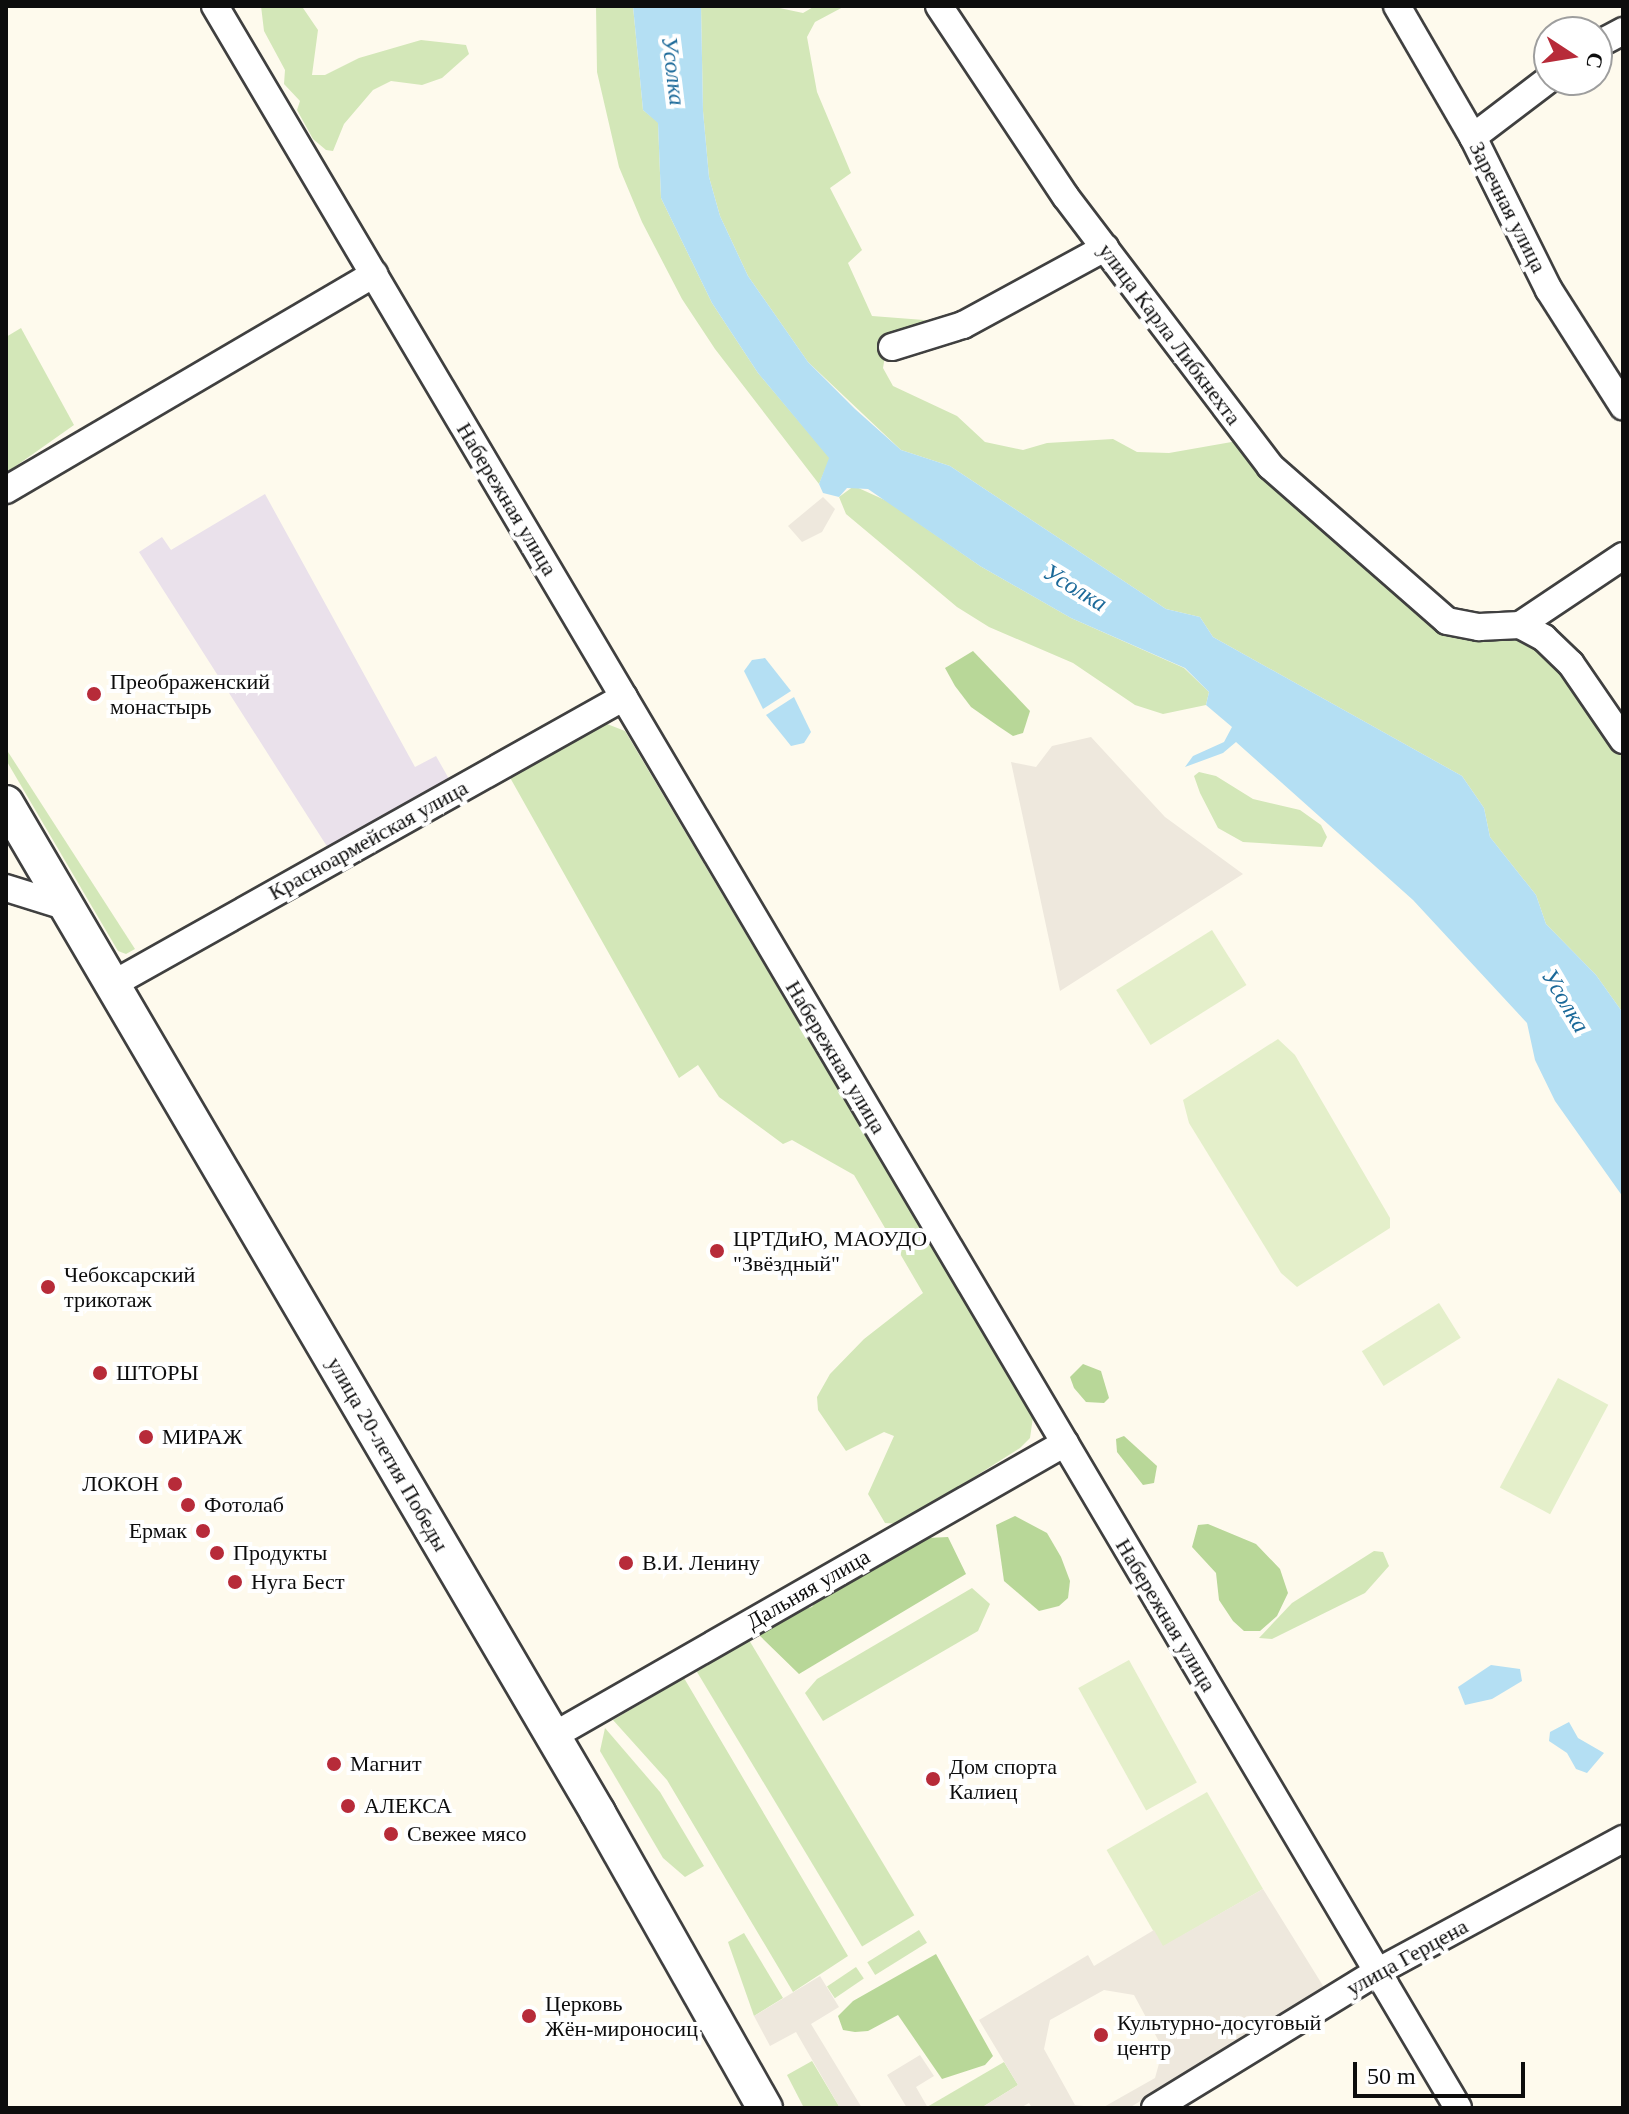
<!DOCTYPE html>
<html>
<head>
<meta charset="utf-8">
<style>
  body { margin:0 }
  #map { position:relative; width:1629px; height:2114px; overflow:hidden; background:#fefaed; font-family:Georgia,serif }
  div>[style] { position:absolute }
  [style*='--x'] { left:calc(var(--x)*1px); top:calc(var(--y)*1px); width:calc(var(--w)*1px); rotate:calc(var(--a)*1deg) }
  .industrial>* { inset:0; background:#eae1eb }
  .green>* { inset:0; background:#d3e7b8; transform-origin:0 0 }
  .forest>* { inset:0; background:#b8d798 }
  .pitch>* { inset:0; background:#e4efca; transform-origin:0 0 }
  .plaza>* { inset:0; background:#eee8dd }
  .water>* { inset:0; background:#b4dff3 }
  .roads { filter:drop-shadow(2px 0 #404040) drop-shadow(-2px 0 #404040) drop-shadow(0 2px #404040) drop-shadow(0 -2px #404040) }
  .minor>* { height:26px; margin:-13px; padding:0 13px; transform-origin:13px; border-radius:13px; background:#fff }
  .tertiary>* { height:34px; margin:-17px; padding:0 17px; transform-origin:17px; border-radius:17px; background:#fff }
  .dots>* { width:22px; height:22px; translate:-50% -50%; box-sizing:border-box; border:4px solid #fff; border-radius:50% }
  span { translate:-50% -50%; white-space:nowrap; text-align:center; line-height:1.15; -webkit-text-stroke:8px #fff; paint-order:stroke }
  .street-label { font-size:22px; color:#0d0d0d }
  .poi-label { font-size:22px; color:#0d0d0d }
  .left { translate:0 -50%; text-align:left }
  .right { translate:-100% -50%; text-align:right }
  .water-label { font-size:24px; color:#1b6999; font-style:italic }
  .frame { position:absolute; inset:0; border:8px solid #0d0d0d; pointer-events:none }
  .north { position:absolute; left:1533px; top:16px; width:80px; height:80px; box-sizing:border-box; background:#fff; border:2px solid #9e9e9e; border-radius:50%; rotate:102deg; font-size:22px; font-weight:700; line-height:32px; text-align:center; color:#0d0d0d }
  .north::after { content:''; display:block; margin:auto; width:28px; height:36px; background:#b72b39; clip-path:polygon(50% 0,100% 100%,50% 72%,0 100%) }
  .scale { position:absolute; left:1353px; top:2062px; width:172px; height:36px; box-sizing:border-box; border:4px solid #0d0d0d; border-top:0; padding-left:10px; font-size:24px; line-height:28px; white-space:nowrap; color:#0d0d0d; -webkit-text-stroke:6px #fff; paint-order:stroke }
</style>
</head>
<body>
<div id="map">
  <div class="industrial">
    <div style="clip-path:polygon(265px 494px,415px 767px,436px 756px,449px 779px,328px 848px,139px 552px,162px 537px,171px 550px)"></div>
  </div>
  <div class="green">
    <div style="clip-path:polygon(261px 6px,303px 8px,318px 30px,312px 75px,325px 75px,359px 58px,421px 40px,466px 45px,469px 54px,442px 78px,422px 85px,391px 81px,373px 90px,344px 124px,333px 151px,326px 150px,313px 139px,297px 110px,300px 101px,284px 84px,285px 70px,264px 31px)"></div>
    <div style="clip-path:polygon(596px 6px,633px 6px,643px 110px,658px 122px,661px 198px,712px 303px,758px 373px,830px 458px,819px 484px,715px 349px,682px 299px,642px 222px,619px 167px,597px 72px)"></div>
    <div style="clip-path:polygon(701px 6px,770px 6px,803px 13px,815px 6px,845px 6px,815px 22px,807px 37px,817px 92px,851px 173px,830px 188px,862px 250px,848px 263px,872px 316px,950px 322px,887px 344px,883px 368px,893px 386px,957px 416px,985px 442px,1023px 450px,1047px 443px,1113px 439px,1137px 452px,1169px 453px,1243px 440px,1439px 621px,1542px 642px,1609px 725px,1623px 755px,1623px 1013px,1596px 975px,1546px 924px,1536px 895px,1490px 837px,1484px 808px,1462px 776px,1213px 637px,1200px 617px,1166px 609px,950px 466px,901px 450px,808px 362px,748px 276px,720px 216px,709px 177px,703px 111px)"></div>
    <div style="clip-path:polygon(21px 328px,74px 425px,6px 473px,6px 337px)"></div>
    <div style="clip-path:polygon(854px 486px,887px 501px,980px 566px,1071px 618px,1184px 668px,1209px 692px,1206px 705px,1163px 714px,1135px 705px,1073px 663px,989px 627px,957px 607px,846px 514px,839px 497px)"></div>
    <div style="clip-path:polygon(602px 722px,625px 731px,1033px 1417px,1030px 1438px,1020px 1448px,900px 1524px,885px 1523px,868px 1494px,894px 1436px,884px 1432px,846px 1451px,818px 1410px,817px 1397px,830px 1374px,864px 1339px,923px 1293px,854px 1175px,792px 1140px,783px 1144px,719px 1097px,698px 1065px,679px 1078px,508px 774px)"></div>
    <div style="clip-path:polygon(6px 749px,10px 755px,135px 949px,126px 954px,118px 951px,6px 760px)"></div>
    <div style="clip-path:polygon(1199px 772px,1216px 776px,1253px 799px,1300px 810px,1321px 825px,1327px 837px,1322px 847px,1243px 842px,1218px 828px,1200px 793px,1194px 776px)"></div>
    <div style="clip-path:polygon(1374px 1551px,1383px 1552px,1389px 1566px,1365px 1593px,1272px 1639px,1259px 1638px,1292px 1603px)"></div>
    <div style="clip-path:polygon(972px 1588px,990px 1604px,978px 1631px,823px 1721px,805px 1693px,817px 1679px)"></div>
    <div style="left:749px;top:1640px;width:321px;height:61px;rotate:59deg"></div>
    <div style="clip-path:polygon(684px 1678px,848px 1956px,793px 1992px,667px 1780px,613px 1720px)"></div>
    <div style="clip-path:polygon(605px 1728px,660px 1792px,704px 1866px,685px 1877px,663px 1858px,600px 1751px)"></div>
    <div style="left:919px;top:1930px;width:15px;height:61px;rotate:58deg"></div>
    <div style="clip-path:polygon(744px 1933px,783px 1998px,754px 2016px,728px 1942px)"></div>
    <div style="left:856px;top:1967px;width:14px;height:35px;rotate:56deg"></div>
    <div style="clip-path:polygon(812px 2061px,840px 2108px,804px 2108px,787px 2075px)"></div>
    <div style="clip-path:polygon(1004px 2062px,1018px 2085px,981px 2108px,927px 2107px)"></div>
  </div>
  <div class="forest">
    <div style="clip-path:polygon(973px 651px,1030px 711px,1023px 733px,1013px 736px,998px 726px,971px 707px,955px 686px,945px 668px)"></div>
    <div style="clip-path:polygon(1083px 1364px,1101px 1371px,1109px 1398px,1104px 1403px,1086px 1402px,1074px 1388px,1070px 1377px)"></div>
    <div style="clip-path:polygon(1124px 1436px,1157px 1466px,1154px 1483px,1143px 1485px,1117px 1452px,1116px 1439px)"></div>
    <div style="clip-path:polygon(1015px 1516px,1047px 1533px,1061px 1557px,1070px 1581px,1068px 1598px,1059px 1606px,1039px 1611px,1004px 1581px,996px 1525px)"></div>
    <div style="clip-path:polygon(1208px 1524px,1256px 1544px,1280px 1569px,1288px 1593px,1277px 1616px,1260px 1631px,1244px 1631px,1233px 1621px,1219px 1600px,1216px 1573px,1192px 1547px,1198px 1525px)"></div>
    <div style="clip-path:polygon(948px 1537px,966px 1574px,799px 1674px,758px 1634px,767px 1619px,812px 1607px,826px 1587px,859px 1577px,927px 1538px)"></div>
    <div style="clip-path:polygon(936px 1954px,993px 2056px,985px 2065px,942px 2079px,898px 2015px,868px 2031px,855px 2032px,843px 2030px,838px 2016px,853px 2001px)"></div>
  </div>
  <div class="pitch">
    <div style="left:1212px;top:930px;width:65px;height:113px;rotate:58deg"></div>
    <div style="clip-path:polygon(1278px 1039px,1295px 1055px,1390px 1218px,1390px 1228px,1297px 1287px,1281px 1273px,1189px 1123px,1183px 1100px)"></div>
    <div style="left:1439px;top:1303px;width:41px;height:91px;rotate:58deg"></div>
    <div style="left:1558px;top:1378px;width:57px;height:124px;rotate:28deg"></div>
    <div style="left:1129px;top:1660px;width:140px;height:58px;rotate:61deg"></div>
    <div style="left:1207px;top:1792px;width:112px;height:116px;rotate:60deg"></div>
  </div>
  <div class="plaza">
    <div style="clip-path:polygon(823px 497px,835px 509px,822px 532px,802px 542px,788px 526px)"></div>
    <div style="clip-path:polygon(1091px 737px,1165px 817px,1243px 874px,1060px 991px,1011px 762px,1036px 767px,1052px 746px)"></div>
    <div style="clip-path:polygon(evenodd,1263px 1889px,1325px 1989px,1129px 2108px,1032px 2108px,1029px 2103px,1020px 2108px,981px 2108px,1018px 2085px,979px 2020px,1088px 1955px,1094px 1966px,1154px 1930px,1163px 1946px,1263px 1889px,1104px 1990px,1134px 1995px,1163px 2049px,1155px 2078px,1102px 2108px,1075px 2105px,1044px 2049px,1050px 2020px,1104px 1990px)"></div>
    <div style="clip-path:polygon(820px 1976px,839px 2007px,811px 2024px,862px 2108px,840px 2108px,796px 2032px,770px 2046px,754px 2016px)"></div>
    <div style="clip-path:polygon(920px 2055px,934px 2076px,916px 2087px,928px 2108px,907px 2108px,887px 2075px)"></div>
  </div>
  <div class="water">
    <div style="clip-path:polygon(633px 6px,701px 6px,703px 111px,709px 177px,720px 216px,748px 276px,808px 362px,855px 409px,901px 450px,950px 466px,1166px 609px,1200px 617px,1213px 637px,1462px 776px,1484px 808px,1490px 837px,1536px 895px,1546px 924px,1596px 975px,1623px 1013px,1623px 1197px,1555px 1101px,1535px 1060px,1527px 1023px,1413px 900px,1236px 742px,1223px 753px,1185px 767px,1193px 756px,1224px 742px,1232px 727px,1206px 705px,1209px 692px,1185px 668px,1071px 618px,980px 566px,868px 489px,847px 488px,839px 497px,823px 493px,819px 484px,829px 458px,758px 373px,712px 303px,661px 198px,658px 123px,643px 110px)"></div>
    <div style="clip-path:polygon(765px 658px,791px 691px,763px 709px,744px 671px,752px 660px)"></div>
    <div style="clip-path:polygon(794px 697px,811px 732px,804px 743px,791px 746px,766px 715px)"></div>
    <div style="clip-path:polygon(1491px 1665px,1520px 1669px,1522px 1681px,1492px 1699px,1465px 1705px,1458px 1687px)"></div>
    <div style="clip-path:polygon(1569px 1722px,1578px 1738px,1604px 1753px,1587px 1773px,1576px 1769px,1567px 1753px,1549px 1741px,1550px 1732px)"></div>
  </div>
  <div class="roads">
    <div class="minor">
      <div style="--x:215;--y:6;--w:2442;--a:59.4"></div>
      <div style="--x:939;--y:6;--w:229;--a:56.4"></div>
      <div style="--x:1066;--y:197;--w:338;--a:52.8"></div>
      <div style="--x:1270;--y:466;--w:235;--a:41.2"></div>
      <div style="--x:1447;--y:621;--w:33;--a:11"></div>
      <div style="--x:1479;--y:627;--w:41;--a:-2.8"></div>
      <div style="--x:1520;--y:625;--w:124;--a:-33.8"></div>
      <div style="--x:1397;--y:6;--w:151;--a:59.9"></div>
      <div style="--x:1473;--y:137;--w:171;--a:63.6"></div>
      <div style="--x:1549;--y:290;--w:138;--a:57.5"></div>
      <div style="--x:1597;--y:45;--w:30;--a:-28"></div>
      <div style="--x:1473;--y:137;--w:96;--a:-37.3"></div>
      <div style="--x:892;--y:347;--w:74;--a:-17.2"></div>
      <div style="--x:963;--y:325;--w:162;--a:-28.5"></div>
      <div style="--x:6;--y:490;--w:427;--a:-30.4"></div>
      <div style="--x:1520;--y:625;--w:27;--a:28"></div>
      <div style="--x:1544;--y:638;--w:37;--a:44"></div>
      <div style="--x:1571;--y:664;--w:92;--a:55.6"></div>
      <div style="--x:6;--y:888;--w:64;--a:17.3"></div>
      <div style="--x:113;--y:984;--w:586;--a:-29.32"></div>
      <div style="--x:553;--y:1736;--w:590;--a:-29.78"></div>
      <div style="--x:1155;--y:2108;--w:260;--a:-31.5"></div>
      <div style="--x:1377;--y:1972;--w:280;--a:-28.4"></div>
    </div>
    <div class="tertiary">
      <div style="--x:6;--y:803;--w:1171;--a:59.62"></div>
      <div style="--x:598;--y:1813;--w:339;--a:60.5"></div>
    </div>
  </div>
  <div class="dots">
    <div style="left:94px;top:694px;background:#b72b39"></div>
    <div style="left:717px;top:1251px;background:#b72b39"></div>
    <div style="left:48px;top:1287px;background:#b72b39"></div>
    <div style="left:100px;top:1373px;background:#b72b39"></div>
    <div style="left:146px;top:1437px;background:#b72b39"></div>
    <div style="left:175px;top:1484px;background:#b72b39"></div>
    <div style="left:188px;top:1505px;background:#b72b39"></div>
    <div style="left:203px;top:1531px;background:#b72b39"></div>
    <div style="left:217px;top:1553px;background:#b72b39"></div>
    <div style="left:626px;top:1563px;background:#b72b39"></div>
    <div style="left:235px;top:1582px;background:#b72b39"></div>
    <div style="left:334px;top:1764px;background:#b72b39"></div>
    <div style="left:933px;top:1779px;background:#b72b39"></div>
    <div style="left:348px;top:1806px;background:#b72b39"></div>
    <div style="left:391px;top:1834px;background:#b72b39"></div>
    <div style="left:529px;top:2016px;background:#b72b39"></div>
    <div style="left:1101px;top:2035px;background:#b72b39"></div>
  </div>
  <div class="street-label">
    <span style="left:1508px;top:207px;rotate:63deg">Заречная улица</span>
    <span style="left:1170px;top:334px;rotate:53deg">улица Карла Либкнехта</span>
    <span style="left:507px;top:499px;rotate:59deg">Набережная улица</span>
    <span style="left:368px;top:840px;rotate:-29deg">Красноармейская улица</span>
    <span style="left:836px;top:1057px;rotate:59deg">Набережная улица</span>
    <span style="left:388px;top:1454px;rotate:60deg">улица 20-летия Победы</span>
    <span style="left:808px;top:1589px;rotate:-30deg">Дальняя улица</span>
    <span style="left:1166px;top:1615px;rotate:59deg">Набережная улица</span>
    <span style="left:1407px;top:1957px;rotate:-29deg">улица Герцена</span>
  </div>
  <div class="poi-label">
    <span class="left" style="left:110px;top:694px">Преображенский<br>монастырь</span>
    <span class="left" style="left:733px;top:1251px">ЦРТДиЮ, МАОУДО<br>"Звёздный"</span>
    <span class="left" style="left:64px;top:1287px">Чебоксарский<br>трикотаж</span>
    <span class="left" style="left:116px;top:1373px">ШТОРЫ</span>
    <span class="left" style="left:162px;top:1437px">МИРАЖ</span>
    <span class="right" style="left:159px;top:1484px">ЛОКОН</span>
    <span class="left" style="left:204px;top:1505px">Фотолаб</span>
    <span class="right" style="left:187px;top:1531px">Ермак</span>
    <span class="left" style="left:233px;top:1553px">Продукты</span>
    <span class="left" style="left:642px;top:1563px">В.И. Ленину</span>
    <span class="left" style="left:251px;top:1582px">Нуга Бест</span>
    <span class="left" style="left:350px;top:1764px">Магнит</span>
    <span class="left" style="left:949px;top:1779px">Дом спорта<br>Калиец</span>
    <span class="left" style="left:364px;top:1806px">АЛЕКСА</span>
    <span class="left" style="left:407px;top:1834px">Свежее мясо</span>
    <span class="left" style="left:545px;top:2016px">Церковь<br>Жён-мироносиц</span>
    <span class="left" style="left:1117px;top:2035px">Культурно-досуговый<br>центр</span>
  </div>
  <div class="water-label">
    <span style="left:673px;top:71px;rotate:83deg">Усолка</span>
    <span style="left:1075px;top:588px;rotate:31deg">Усолка</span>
    <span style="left:1565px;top:1001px;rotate:59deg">Усолка</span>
  </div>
  <div class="frame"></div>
  <div class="north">С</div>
  <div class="scale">50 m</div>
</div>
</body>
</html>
